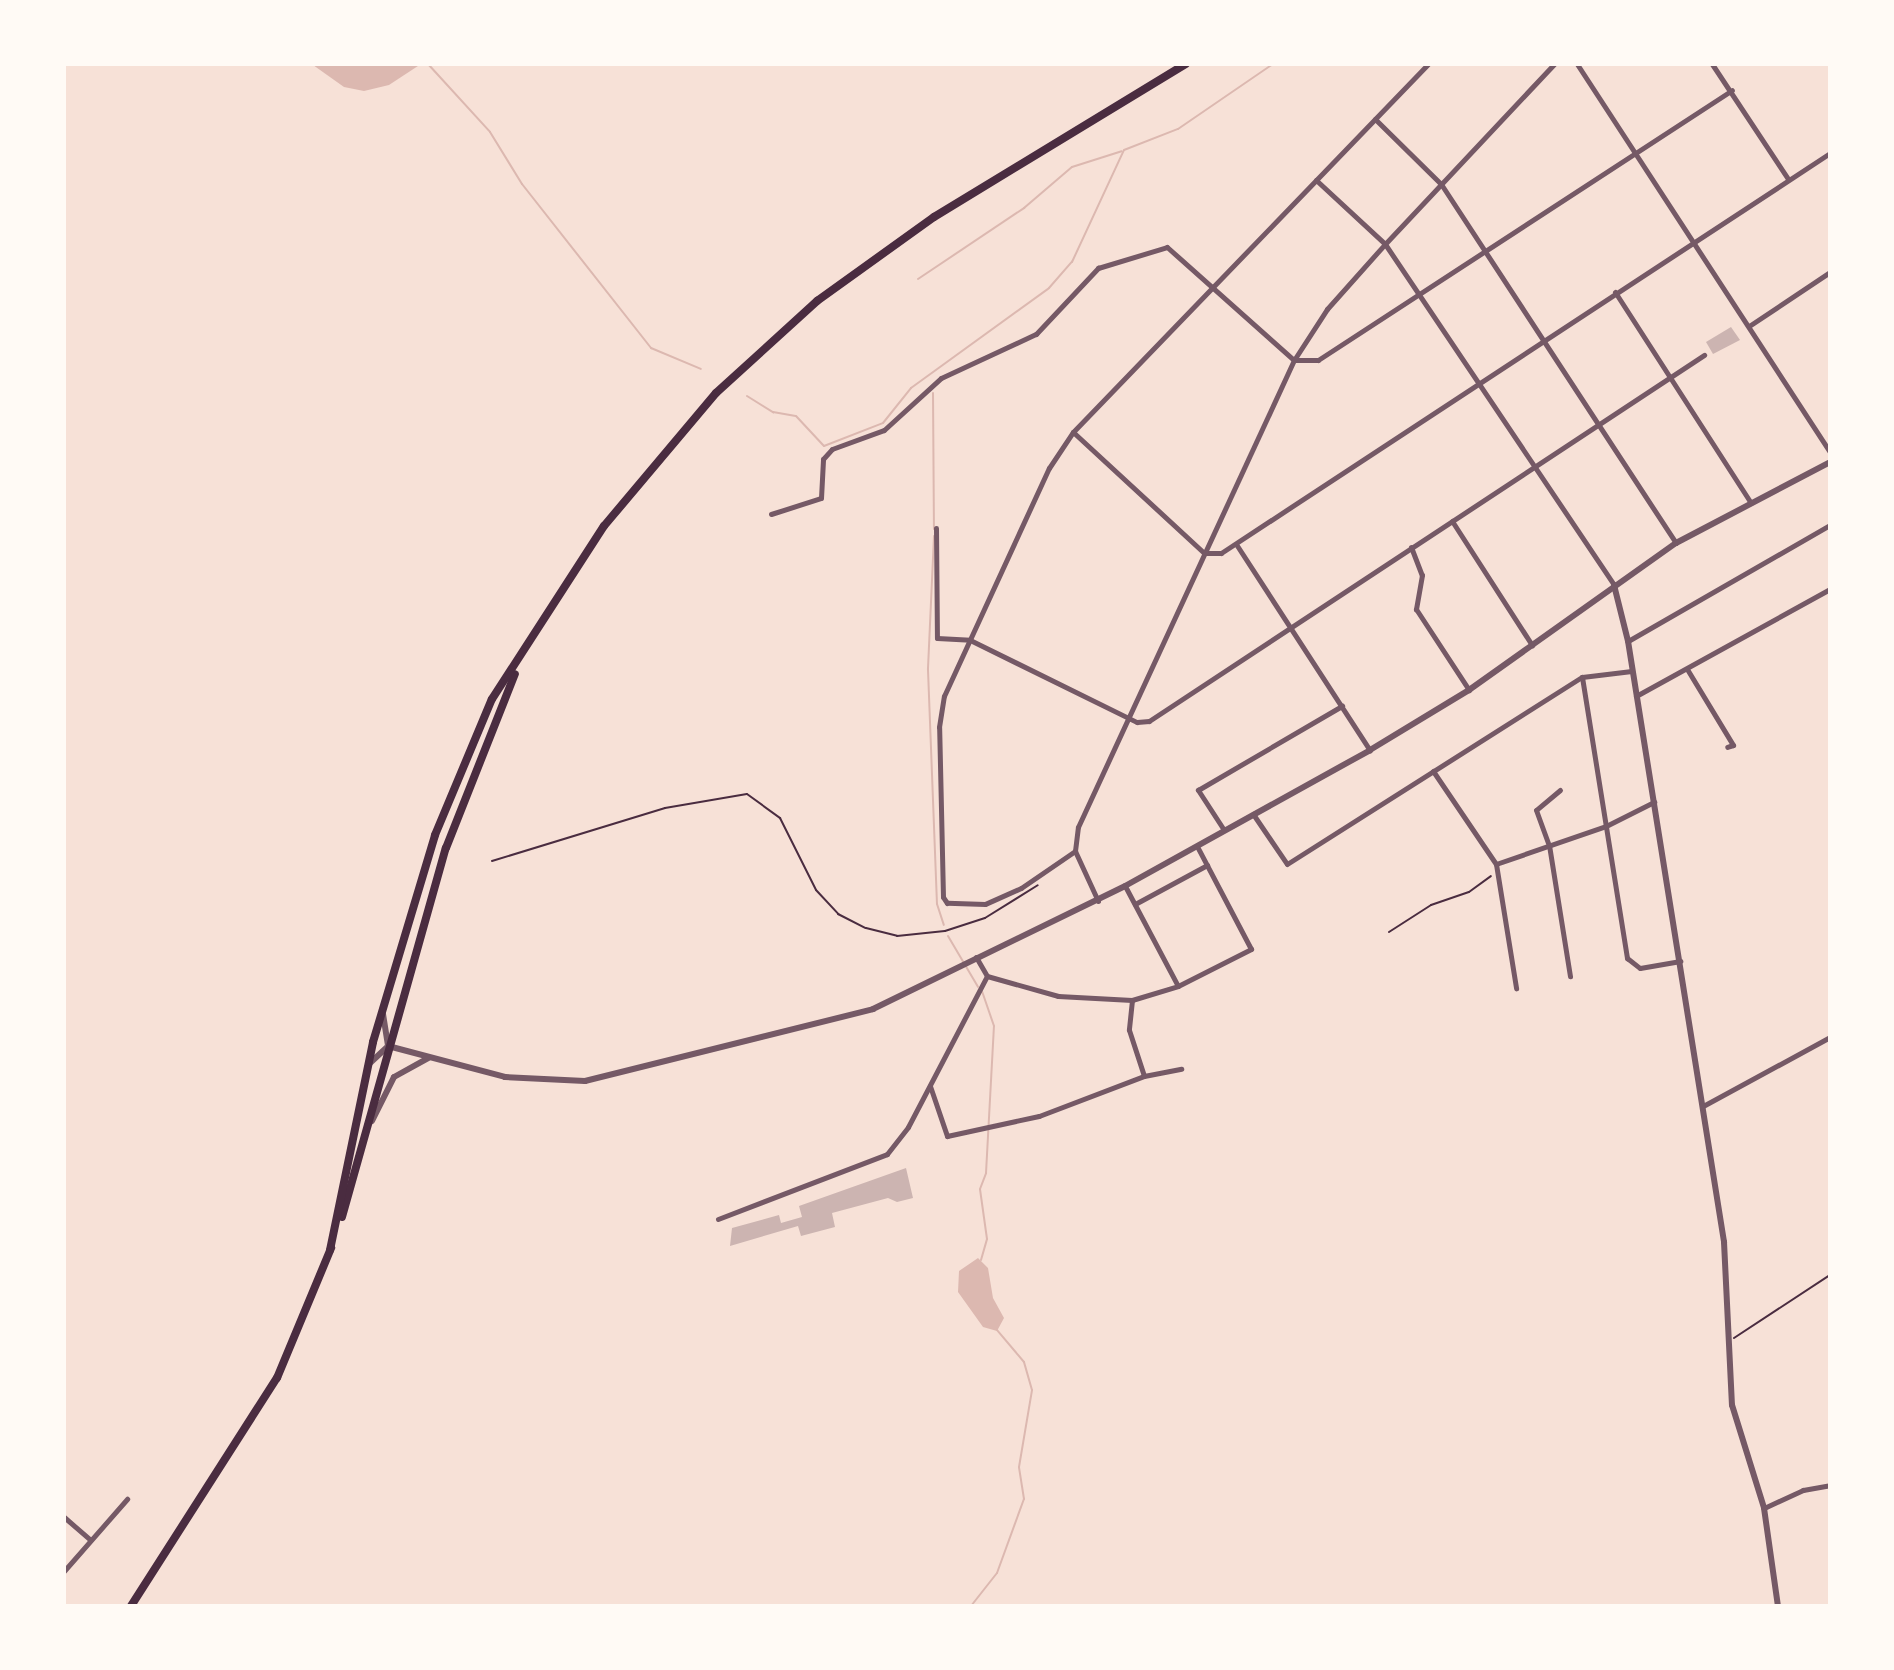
<!DOCTYPE html>
<html>
<head>
<meta charset="utf-8">
<style>
  body { margin:0 }
  #map { position:relative; width:1894px; height:1670px; overflow:hidden; background:#f7e1d7; font-family:"Noto Sans",sans-serif }
  div>[style] { position:absolute }
  [style*='--x'] { left:calc(var(--x)*1px); top:calc(var(--y)*1px); width:calc(var(--w)*1px); rotate:calc(var(--a)*1deg) }
  .water>* { inset:0; background:#dcb8b0 }
  .stream>* { height:2px; margin:-1px; padding:0 1px; transform-origin:1px; border-radius:1px; background:#dcb8b0 }
  .building>* { inset:0; background:#ccb4b1 }
  .path>* { height:2px; margin:-1px; padding:0 1px; transform-origin:1px; border-radius:1px; background:#4a2c40 }
  .minor>* { height:5px; margin:-2.5px; padding:0 2.5px; transform-origin:2.5px; border-radius:2.5px; background:#755966 }
  .tertiary>* { height:6px; margin:-3px; padding:0 3px; transform-origin:3px; border-radius:3px; background:#755966 }
  .primary>* { height:8px; margin:-4px; padding:0 4px; transform-origin:4px; border-radius:4px; background:#4a2c40 }
  span { translate:-50% -50%; white-space:nowrap; text-align:center; line-height:1.15; -webkit-text-stroke:7px #fffaf5; paint-order:stroke }
  .frame { position:absolute; inset:0; border:66px solid #fffaf5; pointer-events:none }
</style>
</head>
<body>
<div id="map">
  <div class="water">
    <div style="clip-path:polygon(421px 64px,389px 85px,364px 91px,344px 87px,313px 65px)"></div>
    <div style="clip-path:polygon(978px 1258px,988px 1268px,993px 1298px,1004px 1318px,997px 1331px,983px 1327px,958px 1292px,959px 1271px)"></div>
  </div>
  <div class="stream">
    <div style="--x:428;--y:64;--w:92;--a:47.6"></div>
    <div style="--x:490;--y:132;--w:61;--a:58.4"></div>
    <div style="--x:522;--y:184;--w:209;--a:51.8"></div>
    <div style="--x:651;--y:348;--w:54;--a:22.8"></div>
    <div style="--x:918;--y:279;--w:128;--a:-33.8"></div>
    <div style="--x:1024;--y:208;--w:63;--a:-40.5"></div>
    <div style="--x:1072;--y:167;--w:52;--a:-17.7"></div>
    <div style="--x:933;--y:393;--w:136;--a:89.6"></div>
    <div style="--x:747;--y:396;--w:31;--a:32"></div>
    <div style="--x:773;--y:412;--w:23;--a:10"></div>
    <div style="--x:796;--y:416;--w:41;--a:47"></div>
    <div style="--x:824;--y:446;--w:63;--a:-21.3"></div>
    <div style="--x:883;--y:423;--w:45;--a:-51.3"></div>
    <div style="--x:911;--y:388;--w:170;--a:-35.9"></div>
    <div style="--x:1049;--y:288;--w:35;--a:-49"></div>
    <div style="--x:1072;--y:262;--w:123;--a:-65.1"></div>
    <div style="--x:1124;--y:150;--w:58;--a:-21.3"></div>
    <div style="--x:1178;--y:129;--w:115;--a:-34.4"></div>
    <div style="--x:934;--y:536;--w:134;--a:92.6"></div>
    <div style="--x:928;--y:670;--w:234;--a:87.8"></div>
    <div style="--x:937;--y:904;--w:22;--a:72"></div>
    <div style="--x:948;--y:936;--w:59;--a:59.5"></div>
    <div style="--x:981;--y:1260;--w:22;--a:-74"></div>
    <div style="--x:987;--y:1239;--w:50;--a:-98"></div>
    <div style="--x:980;--y:1189;--w:17;--a:-69"></div>
    <div style="--x:986;--y:1173;--w:147;--a:-86.9"></div>
    <div style="--x:994;--y:1026;--w:36;--a:-109"></div>
    <div style="--x:971;--y:1606;--w:42;--a:-51.8"></div>
    <div style="--x:997;--y:1573;--w:79;--a:-70"></div>
    <div style="--x:1024;--y:1499;--w:32;--a:-99"></div>
    <div style="--x:1019;--y:1467;--w:78;--a:-80.4"></div>
    <div style="--x:1032;--y:1390;--w:29;--a:-106"></div>
    <div style="--x:1024;--y:1362;--w:42;--a:-130.2"></div>
  </div>
  <div class="building">
    <div style="clip-path:polygon(1731px 327px,1740px 340px,1713px 354px,1706px 342px)"></div>
    <div style="clip-path:polygon(906px 1168px,913px 1198px,897px 1202px,888px 1198px,832px 1213px,835px 1227px,801px 1236px,798px 1226px,730px 1246px,732px 1228px,779px 1215px,781px 1223px,802px 1217px,799px 1206px)"></div>
  </div>
  <div class="path">
    <div style="--x:492;--y:861;--w:181;--a:-17"></div>
    <div style="--x:665;--y:808;--w:83;--a:-9.7"></div>
    <div style="--x:747;--y:794;--w:41;--a:36"></div>
    <div style="--x:780;--y:818;--w:80;--a:63.4"></div>
    <div style="--x:816;--y:890;--w:33;--a:47"></div>
    <div style="--x:838;--y:914;--w:31;--a:27"></div>
    <div style="--x:866;--y:928;--w:32;--a:14"></div>
    <div style="--x:897;--y:936;--w:48;--a:-5.9"></div>
    <div style="--x:945;--y:931;--w:42;--a:-18"></div>
    <div style="--x:985;--y:918;--w:62;--a:-31.9"></div>
    <div style="--x:1389;--y:932;--w:50;--a:-32.7"></div>
    <div style="--x:1431;--y:905;--w:40;--a:-18.9"></div>
    <div style="--x:1469;--y:892;--w:27;--a:-36"></div>
    <div style="--x:1734;--y:1338;--w:115;--a:-33.3"></div>
  </div>
  <div class="minor">
    <div style="--x:1577;--y:64;--w:463;--a:56.9"></div>
    <div style="--x:1712;--y:64;--w:138;--a:56.5"></div>
    <div style="--x:1375;--y:119;--w:93;--a:44.6"></div>
    <div style="--x:1441;--y:184;--w:429;--a:56.8"></div>
    <div style="--x:1316;--y:180;--w:94;--a:42.8"></div>
    <div style="--x:1385;--y:244;--w:411;--a:56.1"></div>
    <div style="--x:1615;--y:292;--w:251;--a:57.2"></div>
    <div style="--x:1749;--y:326;--w:97;--a:-33.7"></div>
    <div style="--x:1073;--y:432;--w:178;--a:42.7"></div>
    <div style="--x:771;--y:514;--w:52;--a:-17.7"></div>
    <div style="--x:821;--y:498;--w:39;--a:-87"></div>
    <div style="--x:823;--y:459;--w:13;--a:-48"></div>
    <div style="--x:832;--y:449;--w:55;--a:-20.1"></div>
    <div style="--x:884;--y:430;--w:77;--a:-42.4"></div>
    <div style="--x:941;--y:378;--w:105;--a:-24.9"></div>
    <div style="--x:1036;--y:334;--w:91;--a:-46.8"></div>
    <div style="--x:1098;--y:268;--w:72;--a:-16.9"></div>
    <div style="--x:1167;--y:247;--w:170;--a:41.7"></div>
    <div style="--x:1294;--y:360;--w:24;--a:0"></div>
    <div style="--x:1318;--y:360;--w:494;--a:-33.1"></div>
    <div style="--x:1452;--y:521;--w:148;--a:57.2"></div>
    <div style="--x:936;--y:528;--w:110;--a:89.5"></div>
    <div style="--x:937;--y:638;--w:33;--a:3"></div>
    <div style="--x:970;--y:640;--w:186;--a:26.2"></div>
    <div style="--x:1137;--y:722;--w:12;--a:-5"></div>
    <div style="--x:1149;--y:721;--w:665;--a:-33.4"></div>
    <div style="--x:1236;--y:544;--w:246;--a:57"></div>
    <div style="--x:1411;--y:547;--w:30;--a:69"></div>
    <div style="--x:1422;--y:575;--w:35;--a:100"></div>
    <div style="--x:1416;--y:609;--w:97;--a:56.8"></div>
    <div style="--x:1204;--y:553;--w:17;--a:0"></div>
    <div style="--x:1221;--y:553;--w:729;--a:-33.3"></div>
    <div style="--x:1628;--y:641;--w:233;--a:-29.9"></div>
    <div style="--x:1687;--y:669;--w:89;--a:58.8"></div>
    <div style="--x:1733;--y:745;--w:6;--a:162"></div>
    <div style="--x:1582;--y:677;--w:285;--a:80.9"></div>
    <div style="--x:1627;--y:958;--w:16;--a:38"></div>
    <div style="--x:1640;--y:968;--w:41;--a:-9.9"></div>
    <div style="--x:1636;--y:696;--w:222;--a:-28.9"></div>
    <div style="--x:1433;--y:771;--w:112;--a:55.9"></div>
    <div style="--x:1496;--y:864;--w:126;--a:80.8"></div>
    <div style="--x:1560;--y:790;--w:31;--a:140"></div>
    <div style="--x:1536;--y:810;--w:37;--a:70"></div>
    <div style="--x:1549;--y:845;--w:133;--a:80.9"></div>
    <div style="--x:1253;--y:814;--w:60;--a:55.8"></div>
    <div style="--x:1287;--y:864;--w:349;--a:-32.4"></div>
    <div style="--x:1582;--y:677;--w:50;--a:-6.8"></div>
    <div style="--x:1224;--y:830;--w:48;--a:-123"></div>
    <div style="--x:1198;--y:790;--w:167;--a:-30.3"></div>
    <div style="--x:1075;--y:851;--w:65;--a:145.6"></div>
    <div style="--x:1021;--y:888;--w:39;--a:156"></div>
    <div style="--x:985;--y:904;--w:38;--a:-178"></div>
    <div style="--x:947;--y:903;--w:7;--a:-124"></div>
    <div style="--x:943;--y:897;--w:170;--a:-91.3"></div>
    <div style="--x:939;--y:727;--w:31;--a:-81"></div>
    <div style="--x:944;--y:696;--w:251;--a:-65.3"></div>
    <div style="--x:1049;--y:468;--w:43;--a:-56.3"></div>
    <div style="--x:1073;--y:432;--w:511;--a:-46.03"></div>
    <div style="--x:1496;--y:864;--w:116;--a:-19.1"></div>
    <div style="--x:1606;--y:826;--w:54;--a:-26.6"></div>
    <div style="--x:1125;--y:886;--w:113;--a:62.1"></div>
    <div style="--x:1098;--y:901;--w:55;--a:-114.7"></div>
    <div style="--x:1075;--y:851;--w:24;--a:-83"></div>
    <div style="--x:1078;--y:827;--w:515;--a:-65.18"></div>
    <div style="--x:1294;--y:360;--w:61;--a:-57.1"></div>
    <div style="--x:1327;--y:309;--w:87;--a:-48.3"></div>
    <div style="--x:1385;--y:244;--w:247;--a:-46.8"></div>
    <div style="--x:1135;--y:904;--w:82;--a:-28.4"></div>
    <div style="--x:976;--y:957;--w:22;--a:60"></div>
    <div style="--x:987;--y:976;--w:74;--a:15.7"></div>
    <div style="--x:1058;--y:996;--w:74;--a:3.1"></div>
    <div style="--x:1132;--y:1000;--w:48;--a:-16.9"></div>
    <div style="--x:1178;--y:986;--w:82;--a:-26.9"></div>
    <div style="--x:1251;--y:949;--w:116;--a:-117.7"></div>
    <div style="--x:1132;--y:1000;--w:30;--a:96"></div>
    <div style="--x:1129;--y:1030;--w:48;--a:71.9"></div>
    <div style="--x:930;--y:1086;--w:53;--a:71.2"></div>
    <div style="--x:947;--y:1136;--w:94;--a:-12.3"></div>
    <div style="--x:1039;--y:1116;--w:112;--a:-20.9"></div>
    <div style="--x:1144;--y:1076;--w:38;--a:-11"></div>
    <div style="--x:1703;--y:1106;--w:145;--a:-28.5"></div>
    <div style="--x:718;--y:1219;--w:181;--a:-21"></div>
    <div style="--x:887;--y:1154;--w:34;--a:-52"></div>
    <div style="--x:908;--y:1127;--w:170;--a:-62.4"></div>
    <div style="--x:1764;--y:1508;--w:43;--a:-24.8"></div>
    <div style="--x:1803;--y:1490;--w:27;--a:-10"></div>
    <div style="--x:64;--y:1517;--w:35;--a:41"></div>
    <div style="--x:64;--y:1571;--w:96;--a:-48.8"></div>
  </div>
  <div class="tertiary">
    <div style="--x:1614;--y:585;--w:58;--a:76"></div>
    <div style="--x:1628;--y:641;--w:609;--a:80.92"></div>
    <div style="--x:1724;--y:1242;--w:163;--a:87.2"></div>
    <div style="--x:1732;--y:1405;--w:108;--a:72.7"></div>
    <div style="--x:1764;--y:1508;--w:99;--a:81.9"></div>
    <div style="--x:383;--y:1014;--w:32;--a:81"></div>
    <div style="--x:388;--y:1046;--w:121;--a:14.8"></div>
    <div style="--x:505;--y:1077;--w:80;--a:2.9"></div>
    <div style="--x:585;--y:1081;--w:297;--a:-14"></div>
    <div style="--x:873;--y:1009;--w:280;--a:-26"></div>
    <div style="--x:1125;--y:886;--w:280;--a:-29"></div>
    <div style="--x:1370;--y:750;--w:116;--a:-31.2"></div>
    <div style="--x:1469;--y:690;--w:254;--a:-35.4"></div>
    <div style="--x:1676;--y:543;--w:174;--a:-27.7"></div>
    <div style="--x:370;--y:1063;--w:25;--a:-43"></div>
    <div style="--x:372;--y:1121;--w:49;--a:-63.4"></div>
    <div style="--x:394;--y:1077;--w:39;--a:-29"></div>
  </div>
  <div class="primary">
    <div style="--x:342;--y:1217;--w:383;--a:-74.3"></div>
    <div style="--x:446;--y:848;--w:187;--a:-68.4"></div>
    <div style="--x:330;--y:1250;--w:212;--a:-78.3"></div>
    <div style="--x:373;--y:1042;--w:216;--a:-73.3"></div>
    <div style="--x:435;--y:835;--w:147;--a:-67.3"></div>
    <div style="--x:492;--y:699;--w:206;--a:-57.1"></div>
    <div style="--x:604;--y:526;--w:174;--a:-49.9"></div>
    <div style="--x:716;--y:393;--w:137;--a:-42.3"></div>
    <div style="--x:817;--y:301;--w:144;--a:-35.7"></div>
    <div style="--x:934;--y:217;--w:295;--a:-31.3"></div>
    <div style="--x:131;--y:1606;--w:271;--a:-57.4"></div>
    <div style="--x:277;--y:1378;--w:141;--a:-67.4"></div>
  </div>
  <div class="frame"></div>
</div>
</body>
</html>
